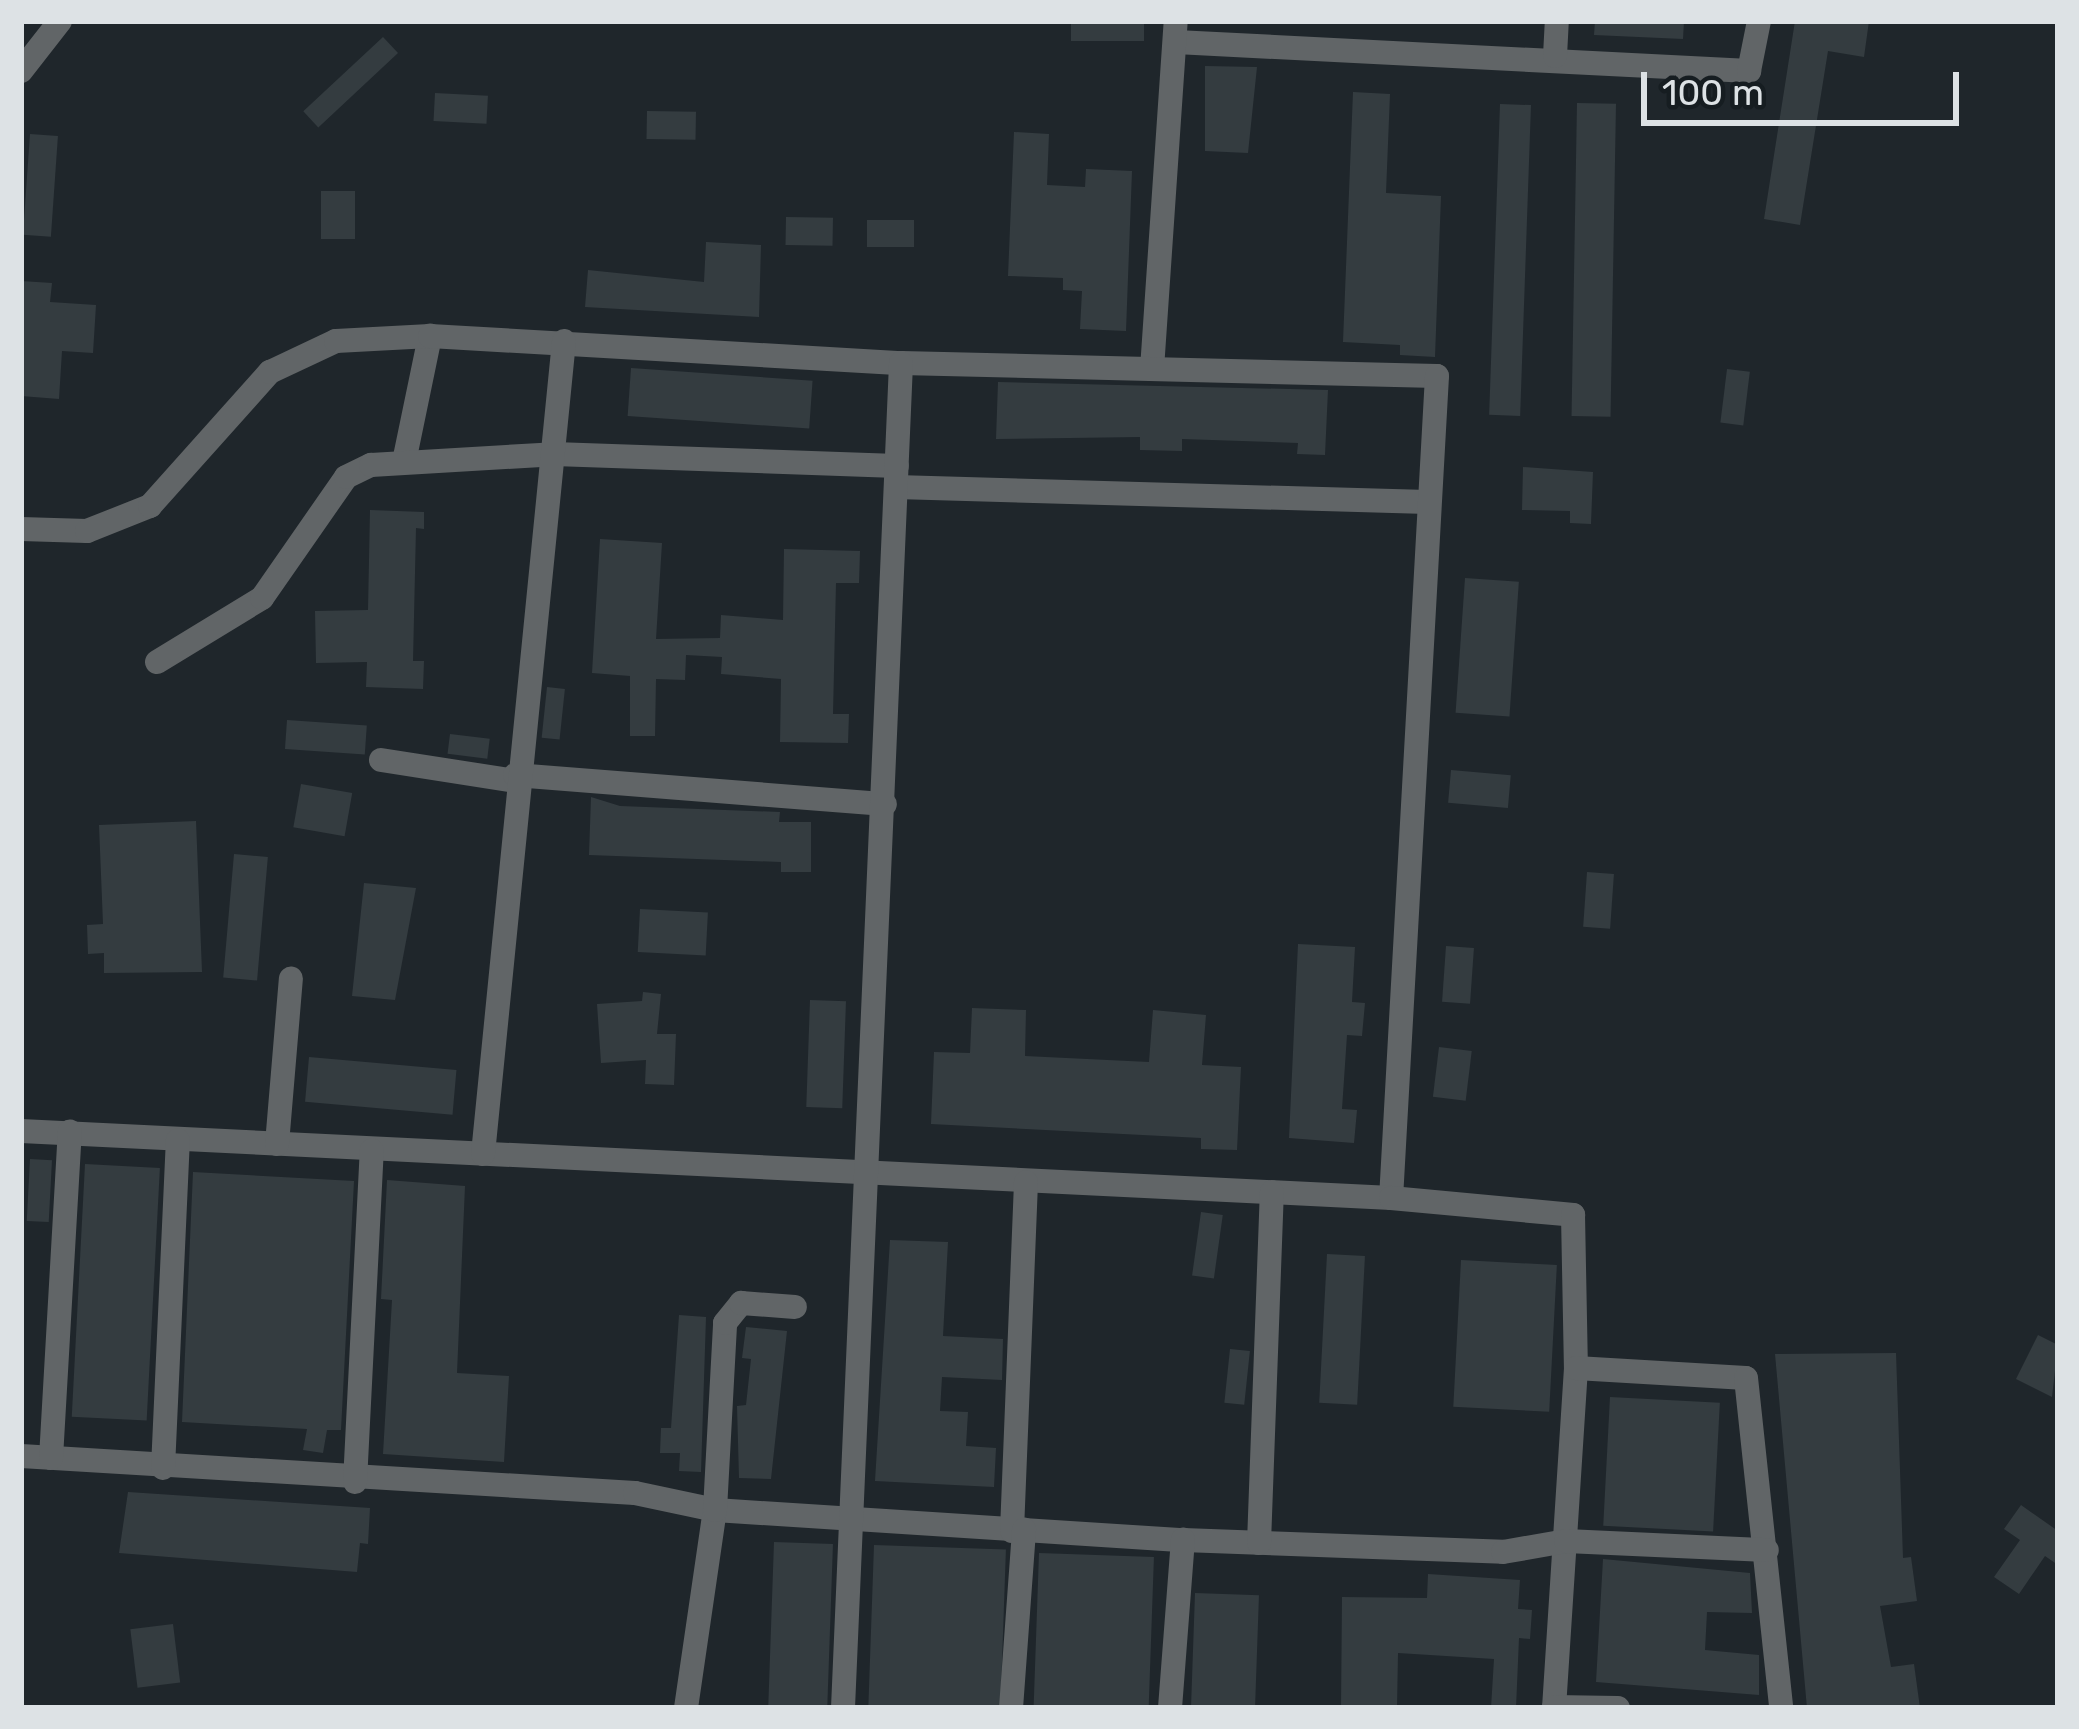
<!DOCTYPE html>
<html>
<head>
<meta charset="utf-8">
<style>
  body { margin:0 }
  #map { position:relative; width:2079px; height:1729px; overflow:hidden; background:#1f262b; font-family:Rubik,sans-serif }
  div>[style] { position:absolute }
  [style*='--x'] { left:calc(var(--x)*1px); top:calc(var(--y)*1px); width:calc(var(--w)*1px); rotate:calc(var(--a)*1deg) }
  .building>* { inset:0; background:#343c40; transform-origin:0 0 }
  .minor>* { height:24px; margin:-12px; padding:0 12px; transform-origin:12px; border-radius:12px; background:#616567 }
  span { translate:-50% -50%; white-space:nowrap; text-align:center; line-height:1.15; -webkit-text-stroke:9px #161d21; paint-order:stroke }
  .frame { position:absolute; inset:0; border:24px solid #dde2e5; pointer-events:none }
  .scale { position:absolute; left:1641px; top:72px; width:318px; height:54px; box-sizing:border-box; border:6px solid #dde2e5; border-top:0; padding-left:15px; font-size:36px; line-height:42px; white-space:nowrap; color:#dde2e5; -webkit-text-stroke:9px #161d21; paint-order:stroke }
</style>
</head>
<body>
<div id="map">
  <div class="building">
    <div style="left:1071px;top:21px;width:73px;height:20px"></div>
    <div style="clip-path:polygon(1595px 21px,1684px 21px,1683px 39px,1594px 35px)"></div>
    <div style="clip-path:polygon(1795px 21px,1869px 21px,1864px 57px,1828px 51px,1800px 225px,1764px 219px)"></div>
    <div style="left:383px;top:37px;width:22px;height:109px;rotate:47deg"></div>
    <div style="clip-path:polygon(1205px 66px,1257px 67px,1248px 153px,1205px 151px)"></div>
    <div style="clip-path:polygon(1353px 92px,1390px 94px,1386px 193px,1441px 196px,1435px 357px,1400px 355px,1400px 345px,1343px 342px)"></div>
    <div style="left:435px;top:93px;width:53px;height:28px;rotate:3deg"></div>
    <div style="left:1577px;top:103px;width:39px;height:313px;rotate:1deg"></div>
    <div style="left:1500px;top:104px;width:31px;height:311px;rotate:2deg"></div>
    <div style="left:647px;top:111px;width:49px;height:28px;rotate:1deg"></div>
    <div style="clip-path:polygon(1014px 132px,1049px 134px,1047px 185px,1085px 187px,1086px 169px,1132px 171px,1126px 331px,1080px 329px,1082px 291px,1063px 290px,1063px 278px,1008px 276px)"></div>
    <div style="left:30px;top:134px;width:28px;height:101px;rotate:4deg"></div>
    <div style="left:321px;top:191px;width:34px;height:48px"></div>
    <div style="left:786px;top:217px;width:47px;height:28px;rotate:1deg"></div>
    <div style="left:867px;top:220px;width:47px;height:27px"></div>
    <div style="clip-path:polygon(706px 242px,761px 245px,759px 317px,585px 307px,588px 270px,704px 282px)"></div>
    <div style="clip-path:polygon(21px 281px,52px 283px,50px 302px,96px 305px,93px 353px,62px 351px,59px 399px,21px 396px)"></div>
    <div style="left:631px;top:368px;width:182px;height:48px;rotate:4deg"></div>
    <div style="left:1727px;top:369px;width:23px;height:54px;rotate:7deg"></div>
    <div style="clip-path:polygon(998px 382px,1328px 390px,1325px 455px,1297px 454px,1298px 443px,1182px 439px,1182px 451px,1140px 450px,1140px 437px,996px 439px)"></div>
    <div style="clip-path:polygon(1523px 467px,1593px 472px,1591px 524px,1570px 523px,1570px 511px,1522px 510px)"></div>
    <div style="clip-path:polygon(370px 510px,424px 512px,424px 529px,416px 528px,413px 661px,424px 661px,423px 689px,366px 687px,367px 662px,316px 663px,315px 611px,368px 610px)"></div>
    <div style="clip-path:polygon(600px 539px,662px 543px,656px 639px,720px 638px,721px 615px,783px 620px,784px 549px,860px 551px,859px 583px,836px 583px,833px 714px,849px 714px,848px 743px,780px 742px,781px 679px,721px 674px,722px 657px,686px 655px,685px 680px,656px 679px,655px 736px,630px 736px,630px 676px,592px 673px)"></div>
    <div style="left:1465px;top:578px;width:54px;height:135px;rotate:4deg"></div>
    <div style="left:547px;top:687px;width:18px;height:51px;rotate:6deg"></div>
    <div style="left:287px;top:720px;width:80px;height:29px;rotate:4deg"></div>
    <div style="left:450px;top:734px;width:40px;height:20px;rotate:7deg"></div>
    <div style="left:1451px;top:770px;width:60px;height:33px;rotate:5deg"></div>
    <div style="left:301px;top:784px;width:52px;height:44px;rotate:10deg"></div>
    <div style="clip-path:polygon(591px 797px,620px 806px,780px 812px,779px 822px,811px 822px,811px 872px,781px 872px,781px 862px,589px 855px)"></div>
    <div style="clip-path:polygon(196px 821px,202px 972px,104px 973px,104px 953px,88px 954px,87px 925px,103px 924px,99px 825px)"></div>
    <div style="left:234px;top:854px;width:34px;height:124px;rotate:5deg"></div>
    <div style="left:1587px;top:872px;width:27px;height:55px;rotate:4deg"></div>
    <div style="clip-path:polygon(364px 883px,416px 888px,395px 1000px,352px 996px)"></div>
    <div style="left:640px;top:909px;width:68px;height:43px;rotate:3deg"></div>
    <div style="clip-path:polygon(1298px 944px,1355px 947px,1352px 1002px,1365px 1003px,1362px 1036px,1347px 1035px,1342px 1109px,1357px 1110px,1354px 1143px,1289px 1138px)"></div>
    <div style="left:1446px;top:946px;width:28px;height:56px;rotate:4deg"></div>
    <div style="clip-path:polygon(643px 992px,661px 994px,657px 1034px,676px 1034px,674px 1085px,645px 1084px,646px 1060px,601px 1063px,597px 1004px,642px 1001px)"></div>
    <div style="left:810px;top:1000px;width:36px;height:107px;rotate:2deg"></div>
    <div style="clip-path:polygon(972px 1008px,1026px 1010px,1025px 1056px,1149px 1062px,1153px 1010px,1206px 1015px,1202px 1065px,1241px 1067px,1237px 1150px,1201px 1149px,1201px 1138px,931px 1124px,934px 1052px,970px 1053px)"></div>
    <div style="left:1439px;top:1047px;width:33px;height:50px;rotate:7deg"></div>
    <div style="left:309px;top:1057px;width:148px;height:45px;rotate:5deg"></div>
    <div style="left:30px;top:1159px;width:22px;height:62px;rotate:3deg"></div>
    <div style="left:85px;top:1164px;width:75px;height:253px;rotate:3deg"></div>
    <div style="clip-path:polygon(193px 1172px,354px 1181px,341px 1430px,327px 1430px,323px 1453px,303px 1450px,307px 1429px,182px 1422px)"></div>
    <div style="clip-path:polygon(387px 1180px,465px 1186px,457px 1373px,509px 1376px,504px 1462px,383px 1454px,392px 1300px,381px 1299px)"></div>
    <div style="left:1201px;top:1212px;width:22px;height:64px;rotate:8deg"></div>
    <div style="clip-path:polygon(890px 1240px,948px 1242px,943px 1336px,1003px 1339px,1002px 1380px,942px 1377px,940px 1411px,968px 1412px,966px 1446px,996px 1448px,994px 1487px,875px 1481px)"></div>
    <div style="left:1327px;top:1254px;width:38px;height:149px;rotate:3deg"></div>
    <div style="left:1461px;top:1260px;width:96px;height:147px;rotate:3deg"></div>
    <div style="clip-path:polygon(679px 1315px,706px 1317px,701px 1472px,679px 1471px,680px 1453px,660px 1453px,661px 1428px,671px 1428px)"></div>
    <div style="clip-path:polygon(746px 1327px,787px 1331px,771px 1479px,739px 1478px,737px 1406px,746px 1405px,751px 1359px,742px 1358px)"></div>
    <div style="clip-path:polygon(2038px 1335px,2058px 1345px,2052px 1397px,2016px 1379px)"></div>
    <div style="left:1230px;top:1349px;width:20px;height:54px;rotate:6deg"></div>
    <div style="clip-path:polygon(1896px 1353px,1903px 1558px,1911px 1557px,1917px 1601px,1880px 1606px,1891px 1667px,1914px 1664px,1920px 1708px,1807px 1708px,1775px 1354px)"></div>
    <div style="left:1610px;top:1397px;width:110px;height:129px;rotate:3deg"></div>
    <div style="clip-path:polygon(128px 1492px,370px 1508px,368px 1544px,360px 1543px,357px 1572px,119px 1553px)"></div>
    <div style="clip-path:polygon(2021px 1505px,2058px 1531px,2058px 1565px,2045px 1556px,2019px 1594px,1994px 1577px,2020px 1540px,2004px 1529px)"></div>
    <div style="left:774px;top:1542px;width:59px;height:166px;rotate:2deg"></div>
    <div style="left:874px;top:1545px;width:132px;height:163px;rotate:2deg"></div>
    <div style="left:1039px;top:1553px;width:115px;height:155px;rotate:2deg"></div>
    <div style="clip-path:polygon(1603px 1559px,1750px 1573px,1752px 1613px,1707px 1612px,1705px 1650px,1759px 1655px,1759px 1695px,1596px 1682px)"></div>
    <div style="clip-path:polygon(1428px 1574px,1520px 1580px,1518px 1609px,1532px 1610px,1530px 1639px,1519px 1638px,1516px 1708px,1491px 1708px,1494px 1659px,1398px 1653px,1397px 1708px,1341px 1708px,1342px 1597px,1427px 1598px)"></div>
    <div style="left:1195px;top:1593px;width:64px;height:115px;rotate:2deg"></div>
    <div style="left:173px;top:1624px;width:59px;height:43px;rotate:83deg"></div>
  </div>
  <div class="minor">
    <div style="--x:1176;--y:42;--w:574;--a:2.9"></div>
    <div style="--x:1749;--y:71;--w:51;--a:-78.7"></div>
    <div style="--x:1555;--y:56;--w:35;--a:-87"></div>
    <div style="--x:21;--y:71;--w:63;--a:-52"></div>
    <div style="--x:1152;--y:369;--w:349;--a:-86.1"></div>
    <div style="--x:405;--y:457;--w:124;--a:-78.3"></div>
    <div style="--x:896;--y:487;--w:532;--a:1.62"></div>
    <div style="--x:21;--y:529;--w:66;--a:1.7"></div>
    <div style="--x:87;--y:531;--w:68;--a:-21.6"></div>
    <div style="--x:150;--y:506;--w:180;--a:-48.2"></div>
    <div style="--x:270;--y:372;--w:73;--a:-25.2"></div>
    <div style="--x:336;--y:341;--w:94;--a:-3"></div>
    <div style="--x:430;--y:336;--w:472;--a:3.3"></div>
    <div style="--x:901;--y:363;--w:536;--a:1.39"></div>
    <div style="--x:1437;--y:376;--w:823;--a:93.2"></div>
    <div style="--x:157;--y:662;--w:123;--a:-31.4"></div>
    <div style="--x:262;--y:598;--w:147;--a:-55.2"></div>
    <div style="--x:346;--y:477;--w:28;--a:-26"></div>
    <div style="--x:371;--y:465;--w:183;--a:-3.4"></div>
    <div style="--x:554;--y:454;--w:343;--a:2"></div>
    <div style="--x:381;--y:760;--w:136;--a:8.9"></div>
    <div style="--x:515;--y:775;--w:371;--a:4.5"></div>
    <div style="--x:21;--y:1131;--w:1372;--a:2.8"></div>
    <div style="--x:1391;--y:1198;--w:183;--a:5.3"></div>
    <div style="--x:1573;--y:1215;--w:153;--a:88.9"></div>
    <div style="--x:1576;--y:1368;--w:340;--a:93.7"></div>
    <div style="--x:1554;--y:1707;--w:64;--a:0.9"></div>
    <div style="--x:277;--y:1144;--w:166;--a:-85.2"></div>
    <div style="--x:483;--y:1154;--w:817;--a:-84.31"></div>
    <div style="--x:1576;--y:1368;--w:170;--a:3.4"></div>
    <div style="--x:1746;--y:1378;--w:332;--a:83.9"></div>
    <div style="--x:21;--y:1456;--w:615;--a:3.45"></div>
    <div style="--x:635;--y:1493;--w:82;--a:12"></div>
    <div style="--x:715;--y:1510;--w:469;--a:3.7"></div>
    <div style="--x:1183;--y:1540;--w:320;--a:2.1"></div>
    <div style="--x:1503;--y:1552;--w:64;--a:-9.9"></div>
    <div style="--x:1566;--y:1541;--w:201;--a:2.6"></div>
    <div style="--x:51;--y:1458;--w:327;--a:-86.7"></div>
    <div style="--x:163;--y:1468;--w:328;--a:-87.4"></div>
    <div style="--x:355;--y:1482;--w:332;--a:-87.1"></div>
    <div style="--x:1012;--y:1531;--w:349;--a:-87.7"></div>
    <div style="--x:1259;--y:1543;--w:351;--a:-87.9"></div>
    <div style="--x:686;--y:1708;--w:200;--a:-81.7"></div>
    <div style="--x:715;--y:1510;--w:187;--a:-86.9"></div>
    <div style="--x:725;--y:1323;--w:26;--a:-51"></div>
    <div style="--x:741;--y:1303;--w:54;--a:4.2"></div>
    <div style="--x:843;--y:1708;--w:1346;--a:-87.53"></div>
    <div style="--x:1011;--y:1708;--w:179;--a:-85.8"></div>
    <div style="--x:1170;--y:1708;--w:169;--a:-85.6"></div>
  </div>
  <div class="frame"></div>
  <div class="scale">100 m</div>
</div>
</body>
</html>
